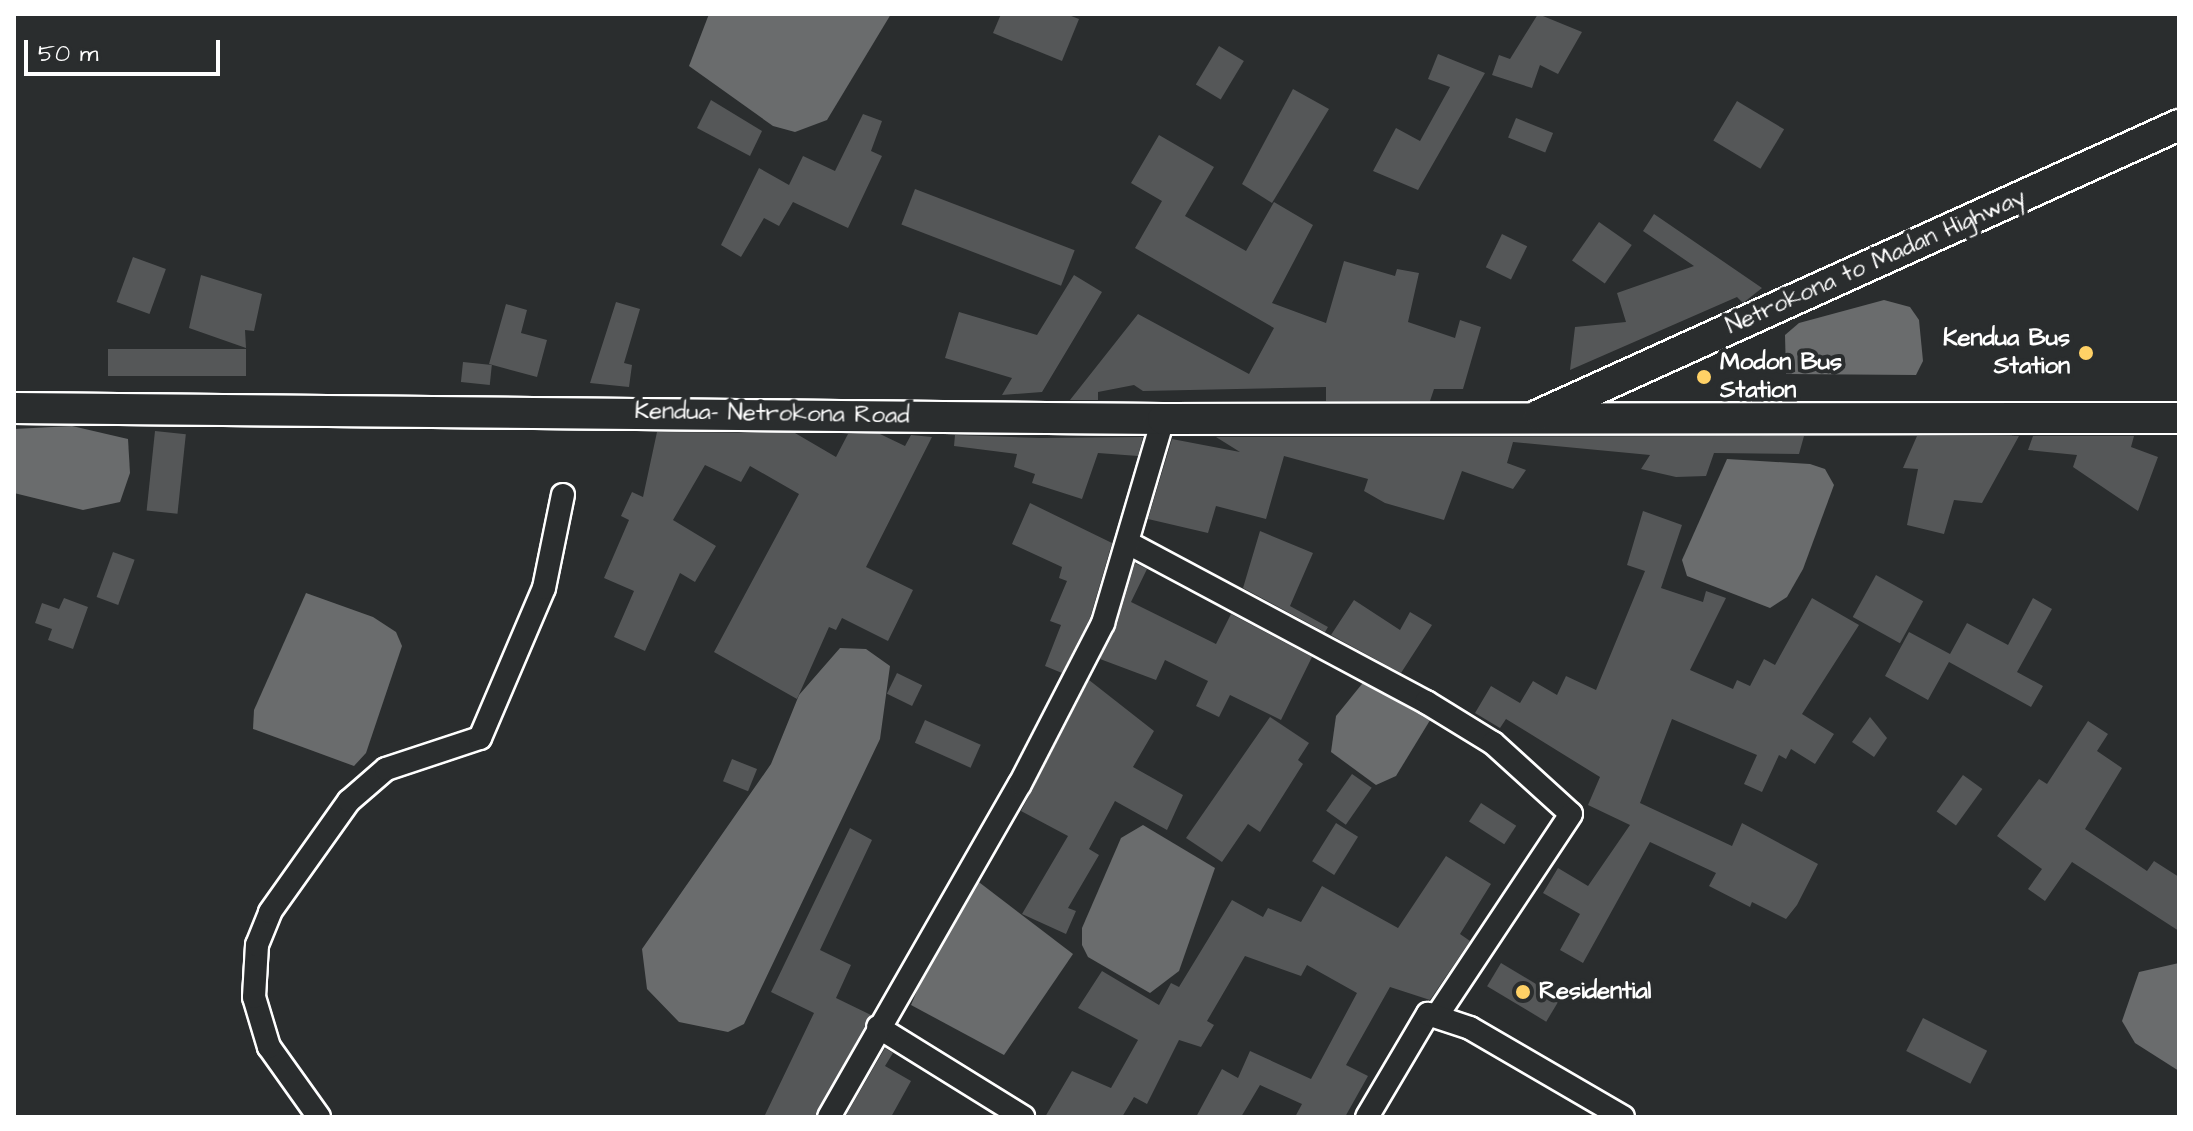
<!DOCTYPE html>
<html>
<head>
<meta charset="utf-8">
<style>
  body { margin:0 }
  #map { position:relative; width:2193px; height:1131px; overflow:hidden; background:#2a2d2e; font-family:"Architects Daughter",sans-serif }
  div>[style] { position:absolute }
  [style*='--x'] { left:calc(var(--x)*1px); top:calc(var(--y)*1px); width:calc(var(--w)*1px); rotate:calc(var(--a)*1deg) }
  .water>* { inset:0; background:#6a6c6d }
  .building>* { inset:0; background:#555758; transform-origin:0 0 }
  .roads { filter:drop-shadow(2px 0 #fff) drop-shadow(-2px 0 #fff) drop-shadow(0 2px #fff) drop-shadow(0 -2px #fff) }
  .minor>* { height:22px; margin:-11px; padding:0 11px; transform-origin:11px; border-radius:11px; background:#2a2d2e }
  .secondary>* { height:30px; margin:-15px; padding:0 15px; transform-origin:15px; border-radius:15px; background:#2a2d2e }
  .dots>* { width:22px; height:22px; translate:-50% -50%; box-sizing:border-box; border:4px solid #2a2d2e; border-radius:50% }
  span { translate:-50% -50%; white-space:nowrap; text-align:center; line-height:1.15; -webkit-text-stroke:8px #2a2d2e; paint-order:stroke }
  .street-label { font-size:24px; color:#fff }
  .poi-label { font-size:24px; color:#fff; font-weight:700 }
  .right { translate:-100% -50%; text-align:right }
  .left { translate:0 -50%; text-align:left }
  .frame { position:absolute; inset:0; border:16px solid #fff; pointer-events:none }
  .scale { position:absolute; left:24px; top:40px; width:196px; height:36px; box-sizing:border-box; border:4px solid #fff; border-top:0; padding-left:10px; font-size:24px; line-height:28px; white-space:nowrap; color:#fff; -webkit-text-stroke:6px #2a2d2e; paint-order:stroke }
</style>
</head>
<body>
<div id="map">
  <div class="water">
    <div style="clip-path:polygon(709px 14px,891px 14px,827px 120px,795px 132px,773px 126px,689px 66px)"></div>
    <div style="clip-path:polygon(1884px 300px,1910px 307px,1919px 320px,1923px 361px,1916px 375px,1786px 374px,1785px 335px,1799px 323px)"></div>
    <div style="clip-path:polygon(72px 426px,128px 439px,130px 473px,120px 502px,83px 510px,14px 493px,14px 429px)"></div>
    <div style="clip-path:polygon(1727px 459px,1810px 464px,1825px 469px,1834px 485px,1803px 569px,1787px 597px,1770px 608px,1687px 576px,1682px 560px)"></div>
    <div style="clip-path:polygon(306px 593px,373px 617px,396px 632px,402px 646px,366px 753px,354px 766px,253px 729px,254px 710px)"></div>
    <div style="clip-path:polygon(840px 648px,866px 649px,890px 666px,880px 739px,744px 1024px,728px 1032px,679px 1022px,647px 989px,642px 949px,771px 764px,799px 695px)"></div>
    <div style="clip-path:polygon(1366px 679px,1432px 717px,1396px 776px,1376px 785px,1331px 752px,1336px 716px)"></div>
    <div style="clip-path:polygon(1143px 825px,1215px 868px,1179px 971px,1150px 993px,1088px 957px,1082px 945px,1082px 928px,1121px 838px)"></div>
    <div style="clip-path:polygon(967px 873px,1073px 954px,1004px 1055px,911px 1005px)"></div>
    <div style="clip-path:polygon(2179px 963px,2179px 1071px,2135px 1043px,2122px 1021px,2139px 972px)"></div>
  </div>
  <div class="building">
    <div style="clip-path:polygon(1001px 14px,1066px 14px,1079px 19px,1062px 61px,993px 33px)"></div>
    <div style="clip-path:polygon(1538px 14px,1582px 32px,1558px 74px,1540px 65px,1532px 88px,1492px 75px,1499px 55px,1510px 59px)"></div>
    <div style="left:1219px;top:46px;width:29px;height:45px;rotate:31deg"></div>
    <div style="clip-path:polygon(1438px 54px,1485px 73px,1418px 190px,1373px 171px,1396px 128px,1420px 141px,1450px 87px,1428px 79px)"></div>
    <div style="clip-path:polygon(1293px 89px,1329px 109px,1272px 203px,1242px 184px)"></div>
    <div style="clip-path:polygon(711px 100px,762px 131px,750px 156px,697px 128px)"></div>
    <div style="left:1737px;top:101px;width:55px;height:46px;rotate:31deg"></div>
    <div style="clip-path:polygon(863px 114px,882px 121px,871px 151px,882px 156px,848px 228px,793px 202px,779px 226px,764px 218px,741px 257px,721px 245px,759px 168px,789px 185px,803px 156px,835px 171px)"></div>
    <div style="left:1516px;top:118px;width:40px;height:21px;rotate:22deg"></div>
    <div style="clip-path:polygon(1159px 135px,1214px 167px,1185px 216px,1246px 251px,1274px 202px,1313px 225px,1272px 303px,1326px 323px,1344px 261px,1395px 276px,1397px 269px,1419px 273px,1408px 322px,1455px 338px,1460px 320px,1481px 327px,1463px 389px,1434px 389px,1430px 401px,1326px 401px,1326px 387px,1143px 391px,1134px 385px,1098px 392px,1098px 400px,1070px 400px,1138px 314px,1249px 374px,1274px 328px,1135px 248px,1162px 201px,1131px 183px)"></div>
    <div style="left:915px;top:189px;width:171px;height:38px;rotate:21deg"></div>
    <div style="clip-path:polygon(1654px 214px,1762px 288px,1743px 303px,1737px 297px,1570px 370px,1575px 327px,1626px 322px,1617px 293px,1694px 266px,1643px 231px)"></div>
    <div style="left:1599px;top:222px;width:40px;height:47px;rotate:35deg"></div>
    <div style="left:1502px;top:234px;width:28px;height:37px;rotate:26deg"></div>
    <div style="left:133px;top:257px;width:35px;height:48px;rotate:20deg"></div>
    <div style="clip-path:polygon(201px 275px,262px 294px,254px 331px,245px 330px,246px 348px,189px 328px)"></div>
    <div style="clip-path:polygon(1074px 275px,1102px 292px,1042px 392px,1002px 395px,1012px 378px,945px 358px,959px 312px,1037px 335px)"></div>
    <div style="clip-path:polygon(616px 302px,640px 309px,624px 363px,632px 365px,629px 387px,590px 383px)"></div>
    <div style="clip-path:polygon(506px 304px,527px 310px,521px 333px,547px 340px,537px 377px,489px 364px)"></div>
    <div style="left:246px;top:349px;width:27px;height:138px;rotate:90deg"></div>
    <div style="left:463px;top:362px;width:29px;height:20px;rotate:6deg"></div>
    <div style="left:155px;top:431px;width:31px;height:80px;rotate:6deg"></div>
    <div style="clip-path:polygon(657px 432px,795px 433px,836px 457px,848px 434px,880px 434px,905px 446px,911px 435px,932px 437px,866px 567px,913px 590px,888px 641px,842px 618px,836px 630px,829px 627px,797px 699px,714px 652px,799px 494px,750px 466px,741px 482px,705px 465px,673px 520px,716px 546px,695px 582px,680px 573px,645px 651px,614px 637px,634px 591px,604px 578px,629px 520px,621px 516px,632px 492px,643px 497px)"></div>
    <div style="clip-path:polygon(955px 435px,1040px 438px,1143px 437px,1138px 456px,1098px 453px,1082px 499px,1032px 483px,1035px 474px,1014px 467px,1017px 454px,954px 446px)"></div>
    <div style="clip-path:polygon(1804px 436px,1799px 454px,1714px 453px,1706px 476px,1676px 477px,1641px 469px,1650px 455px,1513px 442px,1507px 463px,1526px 470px,1513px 489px,1462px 471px,1444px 520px,1385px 503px,1364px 491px,1368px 479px,1284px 456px,1266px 519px,1216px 506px,1208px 533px,1148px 519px,1172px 439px,1240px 452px,1216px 437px)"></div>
    <div style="clip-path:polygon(1917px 436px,2019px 436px,1982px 503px,1954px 500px,1944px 534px,1907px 525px,1918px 469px,1903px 468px)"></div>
    <div style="clip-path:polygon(2033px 436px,2134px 436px,2131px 447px,2158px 457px,2138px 511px,2073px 467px,2077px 455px,2028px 450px)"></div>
    <div style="clip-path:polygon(1030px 503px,1112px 543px,1090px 618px,1062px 673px,1045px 666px,1061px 625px,1050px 621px,1067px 581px,1059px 578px,1062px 567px,1012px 544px)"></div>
    <div style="clip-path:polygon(1643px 511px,1682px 525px,1661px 588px,1703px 602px,1706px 591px,1726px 598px,1690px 670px,1733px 689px,1737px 680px,1750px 686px,1764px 659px,1775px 665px,1812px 598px,1859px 625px,1802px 714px,1834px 734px,1815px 764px,1791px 749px,1786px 759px,1779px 755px,1762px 792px,1744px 784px,1757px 755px,1672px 719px,1640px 803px,1732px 846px,1742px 823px,1818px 864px,1797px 905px,1786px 919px,1752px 902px,1750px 907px,1709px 886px,1716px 873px,1650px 842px,1583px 963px,1560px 950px,1580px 914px,1543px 893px,1558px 868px,1588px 886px,1630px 825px,1588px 805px,1600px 777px,1506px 719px,1500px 728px,1475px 713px,1491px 686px,1520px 703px,1533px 681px,1557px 695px,1566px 676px,1596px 690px,1645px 571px,1627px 565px)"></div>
    <div style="clip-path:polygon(1260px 531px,1313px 553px,1290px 606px,1328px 627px,1325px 632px,1243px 588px)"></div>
    <div style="left:113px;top:552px;width:23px;height:48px;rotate:20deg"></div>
    <div style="clip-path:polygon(1135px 563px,1147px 569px,1131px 602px,1216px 644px,1231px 614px,1312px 657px,1281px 720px,1230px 695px,1219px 717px,1196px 706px,1208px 681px,1165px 660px,1156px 680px,1100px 659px)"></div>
    <div style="left:1876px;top:575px;width:54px;height:48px;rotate:29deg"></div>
    <div style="clip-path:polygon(64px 598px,88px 607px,73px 649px,48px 640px,52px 629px,35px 623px,42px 603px,59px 609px)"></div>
    <div style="clip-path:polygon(2033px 598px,2052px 609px,2017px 672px,2043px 686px,2031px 707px,1949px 662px,1928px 700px,1885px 676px,1909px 632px,1950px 654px,1967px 623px,2008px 645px)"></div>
    <div style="clip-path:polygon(1354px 600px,1400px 630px,1410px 612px,1432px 625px,1401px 673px,1331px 635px)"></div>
    <div style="left:897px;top:673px;width:28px;height:23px;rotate:26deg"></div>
    <div style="clip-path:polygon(1089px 680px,1154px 731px,1133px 767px,1183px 795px,1167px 830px,1115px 801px,1089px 849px,1099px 855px,1068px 908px,1076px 911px,1066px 934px,1022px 914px,1068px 836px,1021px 811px)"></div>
    <div style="clip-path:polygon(1270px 717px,1309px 743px,1298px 760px,1303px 764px,1260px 832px,1248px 824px,1222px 862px,1186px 838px)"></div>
    <div style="clip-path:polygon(1870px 717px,1887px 738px,1874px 757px,1852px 742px)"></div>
    <div style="left:925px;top:720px;width:61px;height:25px;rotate:24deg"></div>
    <div style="clip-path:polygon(2088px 721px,2108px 734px,2097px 751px,2122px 768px,2085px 829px,2147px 871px,2154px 861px,2179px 877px,2179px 931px,2072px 862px,2045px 901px,2028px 889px,2042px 869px,1997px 836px,2039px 779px,2047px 784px)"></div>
    <div style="left:732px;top:759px;width:27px;height:24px;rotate:22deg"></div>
    <div style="left:1352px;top:774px;width:24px;height:45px;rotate:35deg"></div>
    <div style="left:1963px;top:775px;width:24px;height:45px;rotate:36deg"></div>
    <div style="left:1481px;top:803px;width:42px;height:22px;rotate:33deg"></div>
    <div style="left:1336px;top:823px;width:26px;height:45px;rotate:32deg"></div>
    <div style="clip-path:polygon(850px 828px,872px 840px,820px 950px,851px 965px,836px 998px,871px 1015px,815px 1117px,764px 1117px,814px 1013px,771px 992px)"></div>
    <div style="clip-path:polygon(1446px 856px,1491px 884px,1460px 934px,1470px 941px,1430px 1000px,1390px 987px,1346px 1065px,1368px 1076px,1345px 1117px,1295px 1117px,1302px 1104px,1260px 1085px,1241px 1117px,1196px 1117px,1222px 1069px,1238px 1078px,1250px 1051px,1311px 1079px,1357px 993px,1307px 965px,1301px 976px,1245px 956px,1207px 1021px,1214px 1025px,1201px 1047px,1179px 1040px,1147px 1104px,1134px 1097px,1122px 1117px,1045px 1117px,1072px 1071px,1111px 1088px,1138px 1040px,1078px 1008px,1102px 971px,1159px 1005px,1171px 983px,1179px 987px,1232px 900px,1263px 917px,1268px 908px,1301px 922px,1322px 886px,1398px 928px)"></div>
    <div style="left:1501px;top:963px;width:69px;height:27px;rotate:31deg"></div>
    <div style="left:1923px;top:1018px;width:72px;height:37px;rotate:27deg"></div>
    <div style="clip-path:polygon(885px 1048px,893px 1053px,885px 1066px,911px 1081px,891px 1117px,845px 1117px)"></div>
  </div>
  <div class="roads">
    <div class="minor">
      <div style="--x:1130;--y:544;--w:336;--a:28.1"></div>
      <div style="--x:1426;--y:702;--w:79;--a:31.5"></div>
      <div style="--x:1493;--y:743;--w:105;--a:42.3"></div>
      <div style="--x:1571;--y:814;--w:240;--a:123.6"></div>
      <div style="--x:878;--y:1027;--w:171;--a:31.8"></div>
      <div style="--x:319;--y:1117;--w:86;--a:-125.5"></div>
      <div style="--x:269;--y:1047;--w:52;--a:-106.7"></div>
      <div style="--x:254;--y:997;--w:52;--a:-86.7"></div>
      <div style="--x:257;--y:945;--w:35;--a:-68"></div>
      <div style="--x:270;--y:912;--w:136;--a:-54.6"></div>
      <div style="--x:349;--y:801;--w:49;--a:-40.9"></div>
      <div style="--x:386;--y:769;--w:99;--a:-18.3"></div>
      <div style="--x:480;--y:738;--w:163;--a:-66.9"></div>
      <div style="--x:544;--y:588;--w:95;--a:-78.5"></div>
      <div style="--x:829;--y:1117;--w:384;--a:-60.2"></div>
      <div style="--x:1020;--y:784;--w:181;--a:-62.7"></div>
      <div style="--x:1103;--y:623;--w:213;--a:-73.6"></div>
      <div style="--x:1367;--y:1117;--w:120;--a:-59.4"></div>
      <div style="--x:1428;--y:1014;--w:44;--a:18.4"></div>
      <div style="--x:1470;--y:1028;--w:177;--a:30.2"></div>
    </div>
    <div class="secondary">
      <div style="--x:14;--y:408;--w:1149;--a:0.55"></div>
      <div style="--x:1163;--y:419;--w:1016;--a:-0.06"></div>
      <div style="--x:1539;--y:415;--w:703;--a:-24.38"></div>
    </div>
  </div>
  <div class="dots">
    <div style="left:2086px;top:353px;background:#ffd166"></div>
    <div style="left:1704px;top:377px;background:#ffd166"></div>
    <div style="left:1523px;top:992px;background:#ffd166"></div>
  </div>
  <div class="street-label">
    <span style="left:1876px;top:262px;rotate:-24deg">Netrokona to Madan Highway</span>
    <span style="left:772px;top:414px;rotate:1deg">Kendua- Netrokona Road</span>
  </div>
  <div class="poi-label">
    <span class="right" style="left:2070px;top:353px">Kendua Bus<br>Station</span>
    <span class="left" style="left:1720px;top:377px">Modon Bus<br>Station</span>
    <span class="left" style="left:1539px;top:992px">Residential</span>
  </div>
  <div class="frame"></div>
  <div class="scale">50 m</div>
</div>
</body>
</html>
